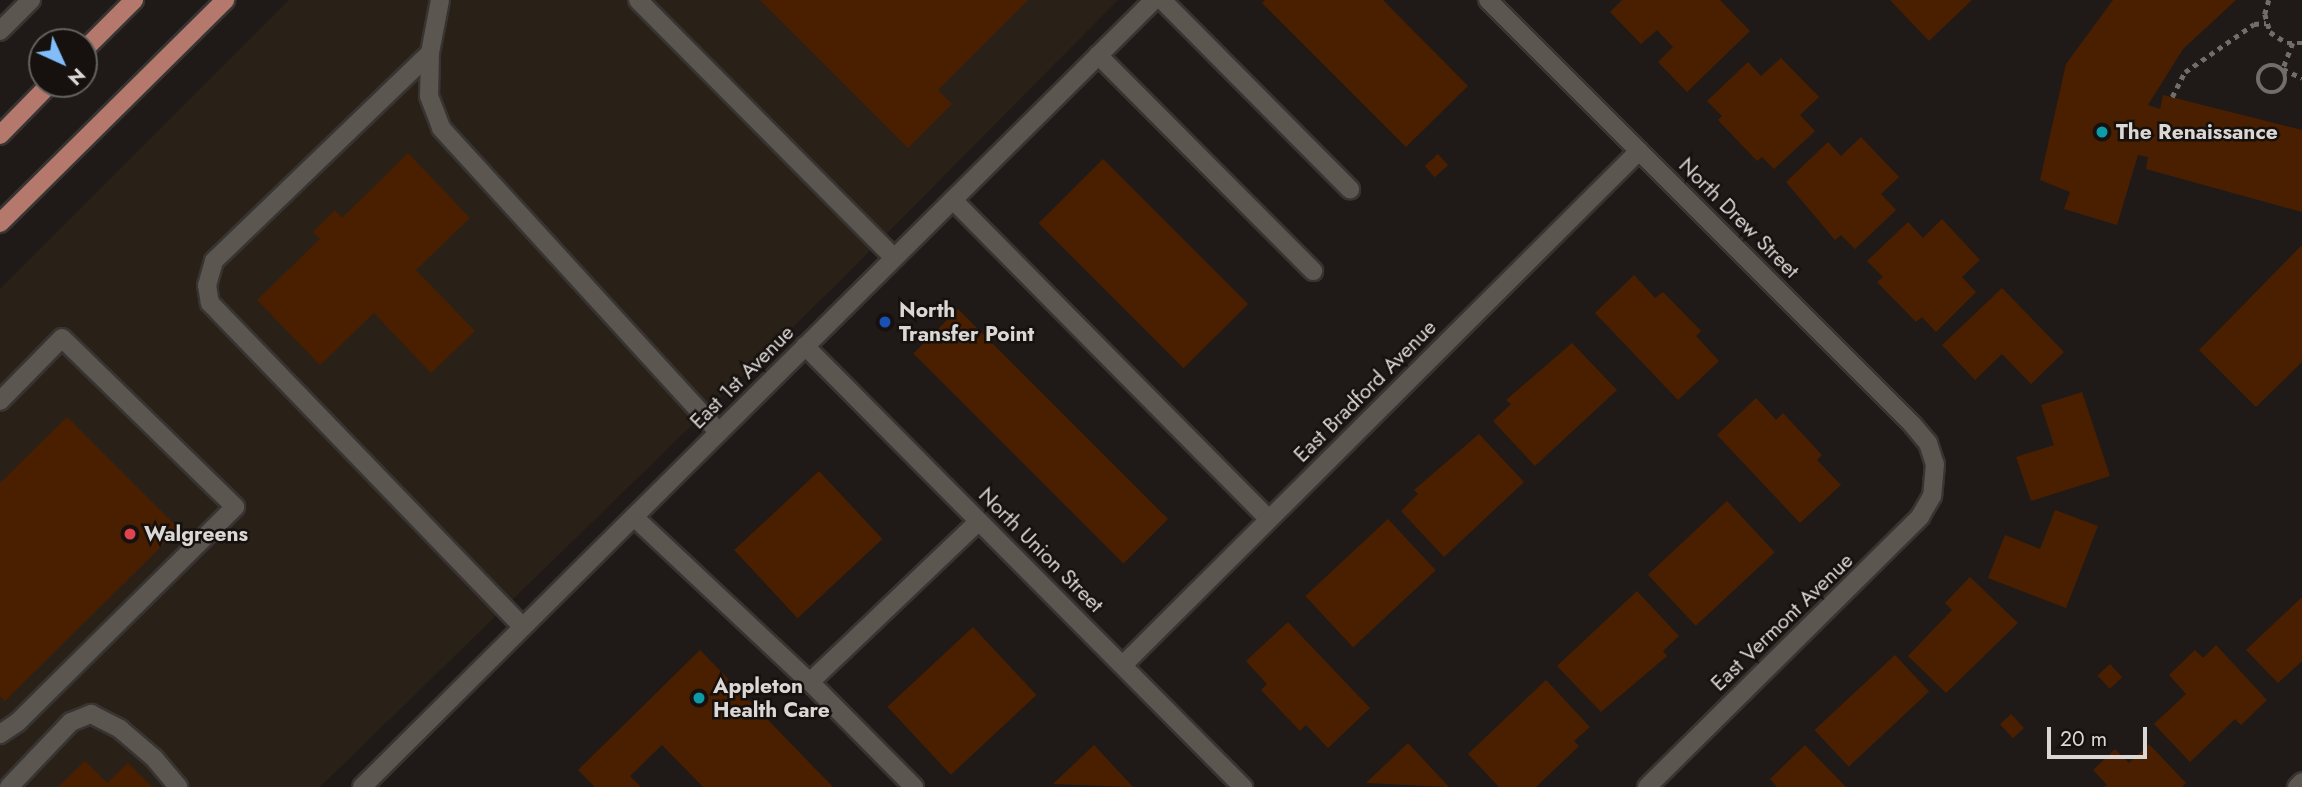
<!DOCTYPE html>
<html>
<head>
<meta charset="utf-8">
<style>
  body { margin:0 }
  #map { position:relative; width:2302px; height:787px; overflow:hidden; background:#1f1a17; font-family:Jost,sans-serif }
  div>[style] { position:absolute }
  [style*='--x'] { left:calc(var(--x)*1px); top:calc(var(--y)*1px); width:calc(var(--w)*1px); rotate:calc(var(--a)*1deg) }
  .built>* { inset:0; background:#292018 }
  .building>* { inset:0; background:#4a1f00; transform-origin:0 0 }
  .path>* { height:4.5px; margin-top:-2.25px; transform-origin:0; background:repeating-linear-gradient(90deg,#716d6a 0 5px,transparent 0 10px) }
  .path>.ring { margin:-2.25px; padding:0; box-sizing:content-box; background:none; border:4.5px solid #716d6a; border-radius:50% }
  .roads { filter:drop-shadow(2px 0 #373432) drop-shadow(-2px 0 #373432) drop-shadow(0 2px #373432) drop-shadow(0 -2px #373432) }
  .minor>* { height:18px; margin:-9px; padding:0 9px; transform-origin:9px; border-radius:9px; background:#5c5651 }
  .major>* { height:18px; margin:-9px; padding:0 9px; transform-origin:9px; border-radius:9px; background:#b4796c }
  .dots>* { width:19px; height:19px; translate:-50% -50%; box-sizing:border-box; border:4px solid #16110e; border-radius:50% }
  span { translate:-50% -50%; white-space:nowrap; text-align:center; line-height:1.15; -webkit-text-stroke:5px #16110e; paint-order:stroke }
  .poi-label { font-size:21px; color:#dad7d4; font-weight:700 }
  .left { translate:0 -50%; text-align:left }
  .street-label { font-size:21px; color:#dad7d4 }
  .north { position:absolute; left:28px; top:28px; width:70px; height:70px; box-sizing:border-box; background:#16110e; border:2px solid #64605d; border-radius:50%; rotate:135deg; font-size:19px; font-weight:700; line-height:28px; text-align:center; color:#dad7d4 }
  .north::after { content:''; display:block; margin:auto; width:24px; height:32px; background:#81bdfa; clip-path:polygon(50% 0,100% 100%,50% 72%,0 100%) }
  .scale { position:absolute; left:2047px; top:727px; width:100px; height:32px; box-sizing:border-box; border:4px solid #dad7d4; border-top:0; padding-left:9px; font-size:21px; line-height:24px; white-space:nowrap; color:#dad7d4; -webkit-text-stroke:5px #16110e; paint-order:stroke }
</style>
</head>
<body>
<div id="map">
  <div class="built">
    <div style="clip-path:polygon(289px 0,1118px 0,837px 284px,320px 787px,0 787px,0 289px)"></div>
  </div>
  <div class="building">
    <div style="clip-path:polygon(760px 0,1028px 0,938px 90px,952px 104px,908px 148px)"></div>
    <div style="clip-path:polygon(1265px 0,1383px 0,1468px 86px,1406px 147px,1262px 3px)"></div>
    <div style="clip-path:polygon(1622px 0,1720px 0,1750px 31px,1687px 92px,1658px 62px,1673px 47px,1657px 30px,1641px 44px,1610px 12px)"></div>
    <div style="clip-path:polygon(1890px 0,1972px 0,1929px 41px)"></div>
    <div style="clip-path:polygon(2113px 0,2236px 0,2183px 49px,2148px 105px,2160px 109px,2163px 95px,2302px 130px,2302px 212px,2146px 169px,2148px 157px,2138px 155px,2117px 225px,2064px 209px,2070px 192px,2040px 180px,2066px 64px)"></div>
    <div style="clip-path:polygon(1781px 58px,1819px 97px,1800px 115px,1815px 131px,1774px 169px,1762px 157px,1757px 161px,1718px 120px,1722px 116px,1707px 101px,1748px 62px,1761px 76px)"></div>
    <div style="clip-path:polygon(1861px 137px,1899px 177px,1881px 194px,1896px 210px,1855px 249px,1841px 235px,1835px 240px,1786px 182px,1828px 142px,1841px 156px)"></div>
    <div style="clip-path:polygon(408px 153px,470px 218px,416px 270px,475px 331px,431px 373px,374px 313px,320px 365px,257px 300px,320px 239px,313px 232px,335px 210px,342px 218px)"></div>
    <div style="left:1438px;top:154px;width:15px;height:18px;rotate:48deg"></div>
    <div style="left:1103px;top:159px;width:205px;height:91px;rotate:45deg"></div>
    <div style="clip-path:polygon(1942px 219px,1980px 260px,1962px 277px,1976px 292px,1936px 332px,1922px 317px,1916px 322px,1877px 282px,1883px 277px,1867px 261px,1908px 222px,1923px 238px)"></div>
    <div style="clip-path:polygon(2302px 245px,2302px 362px,2256px 407px,2199px 350px)"></div>
    <div style="clip-path:polygon(1634px 275px,1655px 298px,1663px 292px,1701px 331px,1696px 336px,1719px 361px,1678px 400px,1595px 313px)"></div>
    <div style="clip-path:polygon(2002px 288px,2064px 352px,2031px 384px,2002px 354px,1975px 380px,1942px 345px)"></div>
    <div style="left:958px;top:309px;width:297px;height:63px;rotate:45deg"></div>
    <div style="clip-path:polygon(1572px 343px,1617px 390px,1535px 466px,1493px 421px,1511px 404px,1506px 400px)"></div>
    <div style="clip-path:polygon(2082px 392px,2110px 476px,2031px 501px,2016px 457px,2054px 445px,2041px 405px)"></div>
    <div style="clip-path:polygon(1756px 398px,1776px 420px,1783px 413px,1822px 455px,1817px 460px,1841px 485px,1800px 523px,1717px 435px)"></div>
    <div style="clip-path:polygon(67px 417px,179px 529px,5px 701px,0 696px,0 483px)"></div>
    <div style="clip-path:polygon(1479px 434px,1524px 482px,1444px 557px,1401px 511px,1418px 494px,1414px 490px)"></div>
    <div style="left:819px;top:471px;width:93px;height:116px;rotate:47deg"></div>
    <div style="left:1727px;top:501px;width:70px;height:108px;rotate:47deg"></div>
    <div style="clip-path:polygon(2055px 510px,2098px 526px,2066px 608px,1988px 578px,2005px 535px,2040px 549px)"></div>
    <div style="left:1388px;top:519px;width:70px;height:113px;rotate:47deg"></div>
    <div style="clip-path:polygon(1970px 577px,2018px 623px,1946px 693px,1908px 656px,1952px 610px,1945px 603px)"></div>
    <div style="clip-path:polygon(1637px 591px,1679px 636px,1663px 651px,1667px 656px,1601px 712px,1557px 666px)"></div>
    <div style="clip-path:polygon(2302px 597px,2302px 661px,2278px 683px,2246px 650px)"></div>
    <div style="clip-path:polygon(1288px 622px,1370px 708px,1328px 748px,1306px 725px,1300px 731px,1261px 690px,1267px 684px,1246px 661px)"></div>
    <div style="left:973px;top:627px;width:93px;height:117px;rotate:47deg"></div>
    <div style="clip-path:polygon(2216px 645px,2267px 700px,2241px 725px,2235px 719px,2190px 762px,2154px 724px,2186px 694px,2169px 675px,2195px 650px,2203px 658px)"></div>
    <div style="clip-path:polygon(700px 650px,833px 787px,703px 787px,662px 745px,630px 776px,641px 787px,595px 787px,578px 770px)"></div>
    <div style="left:1895px;top:655px;width:50px;height:110px;rotate:47deg"></div>
    <div style="left:2110px;top:664px;width:18px;height:17px;rotate:47deg"></div>
    <div style="clip-path:polygon(1546px 680px,1590px 727px,1574px 741px,1579px 746px,1536px 787px,1499px 787px,1468px 754px)"></div>
    <div style="left:2011px;top:714px;width:19px;height:15px;rotate:47deg"></div>
    <div style="clip-path:polygon(1408px 743px,1449px 787px,1366px 783px)"></div>
    <div style="clip-path:polygon(2149px 744px,2186px 783px,2182px 787px,2104px 787px,2107px 785px,2093px 770px,2115px 749px,2129px 763px)"></div>
    <div style="clip-path:polygon(1094px 745px,1133px 787px,1053px 784px)"></div>
    <div style="clip-path:polygon(1805px 745px,1846px 787px,1777px 787px,1770px 779px)"></div>
    <div style="clip-path:polygon(85px 761px,107px 783px,128px 763px,152px 787px,58px 787px)"></div>
  </div>
  <div class="path">
    <div style="--x:2269;--y:0;--w:15;--a:106"></div>
    <div style="--x:2265;--y:14;--w:19;--a:74"></div>
    <div style="--x:2270;--y:32;--w:20;--a:33"></div>
    <div style="--x:2287;--y:43;--w:15;--a:0"></div>
    <div style="--x:2293;--y:43;--w:28;--a:111"></div>
    <div style="--x:2283;--y:69;--w:21;--a:25"></div>
    <div class="ring" style="left:2258px;top:65px;width:23.5px;height:23.5px"></div>
    <div style="--x:2172;--y:97;--w:28;--a:-63"></div>
    <div style="--x:2185;--y:72;--w:84;--a:-34.8"></div>
    <div style="--x:2254;--y:24;--w:12;--a:-5"></div>
  </div>
  <div class="roads">
    <div class="minor">
      <div style="--x:440;--y:0;--w:54;--a:100.7"></div>
      <div style="--x:430;--y:53;--w:43;--a:91.3"></div>
      <div style="--x:429;--y:96;--w:34;--a:69"></div>
      <div style="--x:441;--y:128;--w:412;--a:47.6"></div>
      <div style="--x:638;--y:0;--w:363;--a:45.2"></div>
      <div style="--x:1162;--y:0;--w:267;--a:45.2"></div>
      <div style="--x:1488;--y:0;--w:600;--a:45"></div>
      <div style="--x:1912;--y:424;--w:25;--a:50"></div>
      <div style="--x:1928;--y:443;--w:22;--a:72"></div>
      <div style="--x:1935;--y:464;--w:32;--a:95"></div>
      <div style="--x:1932;--y:496;--w:24;--a:120"></div>
      <div style="--x:1920;--y:517;--w:384;--a:135.3"></div>
      <div style="--x:0;--y:31;--w:44;--a:-45"></div>
      <div style="--x:430;--y:53;--w:300;--a:136.1"></div>
      <div style="--x:214;--y:261;--w:25;--a:106"></div>
      <div style="--x:207;--y:285;--w:18;--a:81"></div>
      <div style="--x:210;--y:303;--w:450;--a:46"></div>
      <div style="--x:1098;--y:55;--w:305;--a:45.1"></div>
      <div style="--x:953;--y:200;--w:449;--a:45.3"></div>
      <div style="--x:805;--y:346;--w:622;--a:45.2"></div>
      <div style="--x:0;--y:401;--w:88;--a:-45.5"></div>
      <div style="--x:62;--y:338;--w:242;--a:44.3"></div>
      <div style="--x:235;--y:507;--w:305;--a:135.3"></div>
      <div style="--x:18;--y:722;--w:22;--a:146"></div>
      <div style="--x:634;--y:517;--w:241;--a:43.2"></div>
      <div style="--x:810;--y:682;--w:233;--a:-43.6"></div>
      <div style="--x:1124;--y:664;--w:727;--a:-44.89"></div>
      <div style="--x:810;--y:682;--w:148;--a:45.3"></div>
      <div style="--x:9;--y:787;--w:90;--a:-46.4"></div>
      <div style="--x:71;--y:722;--w:22;--a:-22"></div>
      <div style="--x:91;--y:714;--w:33;--a:27"></div>
      <div style="--x:120;--y:729;--w:45;--a:40.5"></div>
      <div style="--x:154;--y:758;--w:38;--a:50"></div>
      <div style="--x:362;--y:787;--w:1117;--a:-44.82"></div>
      <div style="--x:2297;--y:787;--w:7;--a:-45"></div>
    </div>
    <div class="major">
      <div style="--x:84;--y:50;--w:71;--a:-45"></div>
      <div style="--x:0;--y:135;--w:71;--a:-45.6"></div>
      <div style="--x:0;--y:223;--w:317;--a:-44.7"></div>
    </div>
  </div>
  <div class="dots">
    <div style="left:2102px;top:132px;background:#0f9aa8"></div>
    <div style="left:885px;top:322px;background:#1a4fb4"></div>
    <div style="left:130px;top:534px;background:#e0444e"></div>
    <div style="left:699px;top:698px;background:#0f9aa8"></div>
  </div>
  <div class="poi-label">
    <span class="left" style="left:2116px;top:132px">The Renaissance</span>
    <span class="left" style="left:899px;top:322px">North<br>Transfer Point</span>
    <span class="left" style="left:144px;top:534px">Walgreens</span>
    <span class="left" style="left:713px;top:698px">Appleton<br>Health Care</span>
  </div>
  <div class="street-label">
    <span style="left:1739px;top:218px;rotate:45deg">North Drew Street</span>
    <span style="left:742px;top:377px;rotate:-45deg">East 1st Avenue</span>
    <span style="left:1365px;top:391px;rotate:-45deg">East Bradford Avenue</span>
    <span style="left:1041px;top:550px;rotate:45deg">North Union Street</span>
    <span style="left:1782px;top:622px;rotate:-44deg">East Vermont Avenue</span>
  </div>
  <div class="north">N</div>
  <div class="scale">20 m</div>
</div>
</body>
</html>
